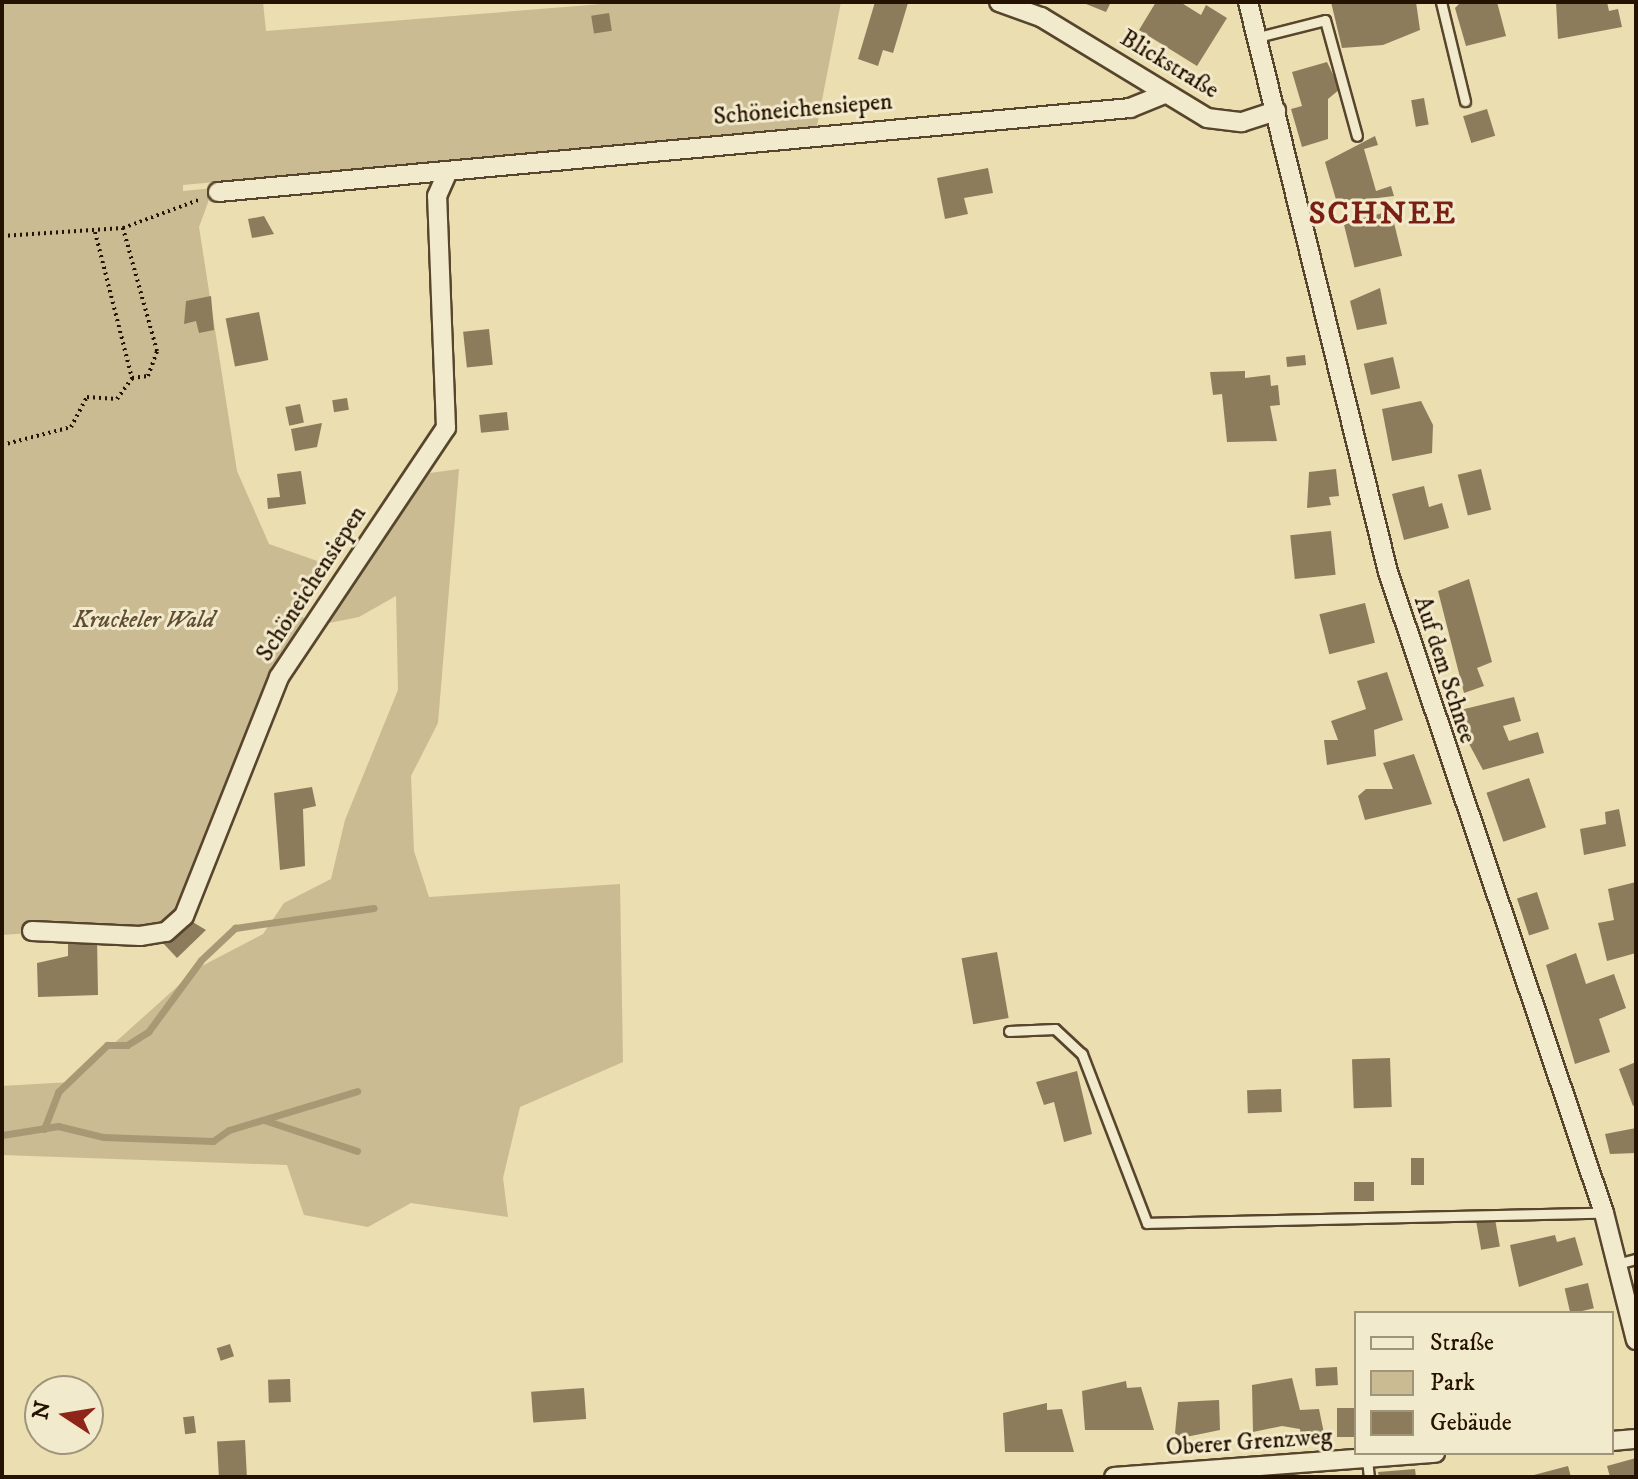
<!DOCTYPE html>
<html>
<head>
<meta charset="utf-8">
<style>
  body { margin:0 }
  #map { position:relative; width:1638px; height:1479px; overflow:hidden; background:#ebdeb0; font-family:"IM FELL DW Pica",serif }
  div>[style] { position:absolute }
  [style*='--x'] { left:calc(var(--x)*1px); top:calc(var(--y)*1px); width:calc(var(--w)*1px); rotate:calc(var(--a)*1deg) }
  .green>* { inset:0; background:#cabb92 }
  .stream>* { height:7px; margin:-3.5px; padding:0 3.5px; transform-origin:3.5px; border-radius:3.5px; background:#a89974 }
  .building>* { inset:0; background:#8c7c5c; transform-origin:0 0 }
  .path>* { height:4px; margin-top:-2px; transform-origin:0; background:repeating-linear-gradient(90deg,#261201 0 2px,transparent 0 6px) }
  .roads { filter:drop-shadow(2px 0 #57452d) drop-shadow(-2px 0 #57452d) drop-shadow(0 2px #57452d) drop-shadow(0 -2px #57452d) }
  .lane>* { height:9px; margin:-4.5px; padding:0 4.5px; transform-origin:4.5px; border-radius:4.5px; background:#f2eacc }
  .street>* { height:18px; margin:-9px; padding:0 9px; transform-origin:9px; border-radius:9px; background:#f2eacc }
  span { translate:-50% -50%; white-space:nowrap; text-align:center; line-height:1.15; -webkit-text-stroke:6px #f2eacc; paint-order:stroke }
  .street-label { font-size:24px; color:#261201 }
  .park-label { font-size:24px; color:#5f4d34; font-style:italic }
  .district-label { font-size:32px; color:#7a1f14; font-weight:700; letter-spacing:2px }
  .frame { position:absolute; inset:0; border:4px solid #261201; pointer-events:none }
  .legend { position:absolute; left:1354px; top:1311px; width:260px; height:144px; box-sizing:border-box; background:#f2eacc; border:2px solid #a0947b; margin:0; padding:10px 14px; list-style:none; font-size:24px; color:#261201 }
  .legend li { display:flex; align-items:center; gap:16px; height:40px }
  .legend b { width:40px; border:2px solid #a0947b }
  .north { position:absolute; left:24px; top:1375px; width:80px; height:80px; box-sizing:border-box; background:#f2eacc; border:2px solid #a0947b; border-radius:50%; rotate:282deg; font-size:22px; font-weight:700; line-height:32px; text-align:center; color:#261201 }
  .north::after { content:''; display:block; margin:auto; width:28px; height:36px; background:#8f2418; clip-path:polygon(50% 0,100% 100%,50% 72%,0 100%) }
</style>
</head>
<body>
<div id="map">
  <div class="green">
    <div style="clip-path:polygon(2px 2px,263px 2px,266px 31px,627px 2px,841px 2px,817px 126px,183px 185px,183px 191px,224px 187px,210px 197px,199px 227px,237px 471px,269px 544px,323px 563px,297px 615px,307px 619px,181px 909px,167px 923px,2px 935px)"></div>
    <div style="clip-path:polygon(459px 469px,438px 723px,411px 776px,414px 851px,429px 897px,620px 884px,623px 1062px,520px 1107px,503px 1178px,508px 1217px,411px 1203px,368px 1227px,304px 1215px,287px 1165px,2px 1155px,2px 1086px,71px 1082px,198px 968px,263px 934px,284px 903px,331px 879px,345px 820px,398px 690px,396px 596px,359px 617px,319px 625px,430px 473px)"></div>
  </div>
  <div class="stream">
    <div style="--x:264;--y:1120;--w:98;--a:18.4"></div>
    <div style="--x:44;--y:1129;--w:40;--a:-69"></div>
    <div style="--x:58;--y:1092;--w:68;--a:-43.8"></div>
    <div style="--x:107;--y:1045;--w:20;--a:0"></div>
    <div style="--x:127;--y:1045;--w:25;--a:-32"></div>
    <div style="--x:148;--y:1032;--w:89;--a:-53.6"></div>
    <div style="--x:201;--y:960;--w:47;--a:-43.3"></div>
    <div style="--x:235;--y:928;--w:140;--a:-8.2"></div>
    <div style="--x:2;--y:1135;--w:57;--a:-9.1"></div>
    <div style="--x:58;--y:1126;--w:46;--a:13.7"></div>
    <div style="--x:103;--y:1137;--w:110;--a:2.1"></div>
    <div style="--x:213;--y:1141;--w:19;--a:-35"></div>
    <div style="--x:229;--y:1130;--w:134;--a:-16.9"></div>
  </div>
  <div class="building">
    <div style="clip-path:polygon(875px 2px,908px 3px,893px 53px,883px 50px,878px 66px,858px 59px)"></div>
    <div style="clip-path:polygon(1081px 2px,1111px 2px,1106px 12px)"></div>
    <div style="clip-path:polygon(1156px 2px,1180px 2px,1201px 15px,1206px 5px,1227px 18px,1197px 66px,1139px 30px)"></div>
    <div style="clip-path:polygon(1331px 2px,1416px 2px,1420px 30px,1383px 45px,1342px 48px)"></div>
    <div style="clip-path:polygon(1461px 2px,1497px 2px,1506px 36px,1466px 46px,1455px 8px)"></div>
    <div style="clip-path:polygon(1556px 2px,1607px 2px,1609px 11px,1618px 9px,1622px 27px,1558px 39px)"></div>
    <div style="left:609px;top:13px;width:18px;height:18px;rotate:81deg"></div>
    <div style="clip-path:polygon(1327px 62px,1340px 89px,1328px 99px,1328px 139px,1302px 147px,1291px 109px,1302px 106px,1292px 72px)"></div>
    <div style="left:1424px;top:98px;width:27px;height:13px;rotate:80deg"></div>
    <div style="left:1487px;top:109px;width:28px;height:25px;rotate:73deg"></div>
    <div style="clip-path:polygon(1375px 136px,1378px 145px,1364px 149px,1376px 191px,1391px 186px,1394px 196px,1337px 203px,1325px 162px)"></div>
    <div style="clip-path:polygon(988px 168px,993px 193px,964px 198px,968px 214px,945px 219px,937px 178px)"></div>
    <div style="left:1391px;top:211px;width:46px;height:49px;rotate:76deg"></div>
    <div style="clip-path:polygon(264px 216px,274px 234px,252px 238px,248px 219px)"></div>
    <div style="clip-path:polygon(1380px 288px,1387px 324px,1357px 330px,1350px 301px)"></div>
    <div style="clip-path:polygon(211px 296px,214px 330px,199px 333px,196px 321px,184px 324px,186px 301px)"></div>
    <div style="left:259px;top:312px;width:49px;height:34px;rotate:79deg"></div>
    <div style="left:489px;top:329px;width:36px;height:26px;rotate:84deg"></div>
    <div style="left:1305px;top:355px;width:10px;height:19px;rotate:84deg"></div>
    <div style="left:1393px;top:357px;width:32px;height:30px;rotate:77deg"></div>
    <div style="clip-path:polygon(1245px 371px,1245px 378px,1270px 375px,1271px 386px,1278px 385px,1280px 405px,1270px 406px,1277px 441px,1227px 442px,1222px 394px,1213px 395px,1210px 372px)"></div>
    <div style="left:347px;top:398px;width:12px;height:15px;rotate:81deg"></div>
    <div style="clip-path:polygon(1421px 401px,1433px 425px,1432px 453px,1392px 461px,1382px 409px)"></div>
    <div style="left:300px;top:404px;width:19px;height:15px;rotate:78deg"></div>
    <div style="left:507px;top:412px;width:18px;height:28px;rotate:84deg"></div>
    <div style="clip-path:polygon(322px 423px,317px 447px,295px 451px,291px 429px)"></div>
    <div style="clip-path:polygon(1336px 469px,1339px 496px,1329px 497px,1331px 505px,1307px 508px,1309px 472px)"></div>
    <div style="left:1481px;top:469px;width:42px;height:24px;rotate:76deg"></div>
    <div style="clip-path:polygon(301px 471px,306px 504px,268px 509px,267px 498px,280px 497px,277px 474px)"></div>
    <div style="clip-path:polygon(1424px 486px,1429px 507px,1442px 503px,1449px 528px,1404px 540px,1392px 494px)"></div>
    <div style="left:1331px;top:531px;width:44px;height:41px;rotate:84deg"></div>
    <div style="clip-path:polygon(1469px 579px,1492px 662px,1477px 668px,1484px 686px,1464px 693px,1438px 591px)"></div>
    <div style="left:1365px;top:603px;width:41px;height:47px;rotate:76deg"></div>
    <div style="clip-path:polygon(1387px 672px,1403px 720px,1374px 730px,1376px 756px,1327px 765px,1324px 740px,1338px 740px,1331px 721px,1366px 709px,1357px 681px)"></div>
    <div style="clip-path:polygon(1514px 697px,1521px 721px,1503px 726px,1509px 741px,1538px 732px,1544px 753px,1483px 770px,1452px 712px)"></div>
    <div style="clip-path:polygon(1414px 754px,1432px 804px,1365px 820px,1358px 796px,1366px 789px,1393px 789px,1383px 763px)"></div>
    <div style="left:1529px;top:778px;width:52px;height:45px;rotate:71deg"></div>
    <div style="clip-path:polygon(312px 787px,316px 806px,303px 809px,305px 866px,280px 870px,274px 793px)"></div>
    <div style="clip-path:polygon(1619px 809px,1626px 846px,1584px 855px,1580px 829px,1606px 824px,1605px 812px)"></div>
    <div style="clip-path:polygon(1636px 882px,1636px 953px,1607px 961px,1598px 923px,1614px 920px,1608px 889px)"></div>
    <div style="left:1537px;top:892px;width:39px;height:21px;rotate:72deg"></div>
    <div style="clip-path:polygon(191px 921px,206px 930px,177px 958px,162px 942px)"></div>
    <div style="clip-path:polygon(97px 937px,98px 995px,38px 997px,37px 963px,68px 956px,68px 938px)"></div>
    <div style="left:997px;top:952px;width:67px;height:36px;rotate:80deg"></div>
    <div style="clip-path:polygon(1576px 953px,1586px 984px,1614px 974px,1626px 1008px,1599px 1019px,1610px 1052px,1575px 1064px,1546px 965px)"></div>
    <div style="left:1390px;top:1058px;width:49px;height:38px;rotate:88deg"></div>
    <div style="clip-path:polygon(1636px 1062px,1636px 1105px,1633px 1106px,1619px 1069px)"></div>
    <div style="clip-path:polygon(1077px 1071px,1092px 1134px,1064px 1142px,1054px 1102px,1044px 1105px,1036px 1082px)"></div>
    <div style="left:1281px;top:1089px;width:23px;height:34px;rotate:88deg"></div>
    <div style="clip-path:polygon(1636px 1128px,1636px 1153px,1610px 1154px,1605px 1134px)"></div>
    <div style="left:1411px;top:1158px;width:13px;height:27px"></div>
    <div style="left:1354px;top:1182px;width:20px;height:19px"></div>
    <div style="left:1495px;top:1219px;width:28px;height:19px;rotate:80deg"></div>
    <div style="clip-path:polygon(1555px 1235px,1557px 1242px,1575px 1237px,1583px 1265px,1519px 1287px,1510px 1245px)"></div>
    <div style="left:1588px;top:1283px;width:26px;height:24px;rotate:77deg"></div>
    <div style="left:230px;top:1344px;width:13px;height:14px;rotate:72deg"></div>
    <div style="left:1337px;top:1367px;width:18px;height:22px;rotate:87deg"></div>
    <div style="clip-path:polygon(1292px 1378px,1300px 1410px,1319px 1409px,1325px 1438px,1301px 1439px,1300px 1429px,1282px 1426px,1253px 1432px,1252px 1385px)"></div>
    <div style="left:290px;top:1379px;width:23px;height:22px;rotate:88deg"></div>
    <div style="clip-path:polygon(1126px 1381px,1127px 1388px,1141px 1387px,1154px 1430px,1085px 1430px,1082px 1391px)"></div>
    <div style="left:584px;top:1388px;width:31px;height:53px;rotate:86deg"></div>
    <div style="clip-path:polygon(1219px 1400px,1220px 1430px,1181px 1438px,1175px 1433px,1178px 1402px)"></div>
    <div style="clip-path:polygon(1047px 1403px,1047px 1410px,1062px 1409px,1074px 1452px,1005px 1452px,1003px 1413px)"></div>
    <div style="left:1356px;top:1408px;width:29px;height:19px;rotate:90deg"></div>
    <div style="left:194px;top:1416px;width:17px;height:11px;rotate:83deg"></div>
    <div style="left:245px;top:1440px;width:37px;height:28px;rotate:87deg"></div>
    <div style="clip-path:polygon(1636px 1458px,1636px 1477px,1610px 1477px,1607px 1466px)"></div>
    <div style="clip-path:polygon(1568px 1466px,1571px 1477px,1530px 1477px,1530px 1476px)"></div>
    <div style="clip-path:polygon(1415px 1469px,1416px 1477px,1379px 1477px,1378px 1472px)"></div>
  </div>
  <div class="path">
    <div style="--x:95;--y:232;--w:151;--a:75.8"></div>
    <div style="--x:132;--y:378;--w:16;--a:-7"></div>
    <div style="--x:148;--y:376;--w:27;--a:-70"></div>
    <div style="--x:157;--y:351;--w:128;--a:-105.5"></div>
    <div style="--x:2;--y:236;--w:121;--a:-3.8"></div>
    <div style="--x:123;--y:228;--w:83;--a:-20.4"></div>
    <div style="--x:2;--y:445;--w:71;--a:-14.6"></div>
    <div style="--x:71;--y:427;--w:34;--a:-62"></div>
    <div style="--x:87;--y:397;--w:30;--a:4"></div>
    <div style="--x:117;--y:399;--w:26;--a:-54"></div>
  </div>
  <div class="roads">
    <div class="lane">
      <div style="--x:1441;--y:2;--w:102;--a:76.4"></div>
      <div style="--x:1258;--y:37;--w:69;--a:-14.2"></div>
      <div style="--x:1325;--y:20;--w:120;--a:74.6"></div>
      <div style="--x:1009;--y:1031;--w:46;--a:-2.5"></div>
      <div style="--x:1055;--y:1029;--w:37;--a:43"></div>
      <div style="--x:1082;--y:1054;--w:181;--a:69"></div>
      <div style="--x:1147;--y:1223;--w:457;--a:-1.3"></div>
      <div style="--x:1617;--y:1264;--w:20;--a:-15"></div>
      <div style="--x:1367;--y:1459;--w:18;--a:84"></div>
    </div>
    <div class="street">
      <div style="--x:999;--y:2;--w:45;--a:19.7"></div>
      <div style="--x:1041;--y:17;--w:194;--a:31.3"></div>
      <div style="--x:1207;--y:118;--w:35;--a:7"></div>
      <div style="--x:1242;--y:122;--w:36;--a:-18"></div>
      <div style="--x:1248;--y:2;--w:587;--a:76.2"></div>
      <div style="--x:1388;--y:572;--w:676;--a:71.38"></div>
      <div style="--x:1604;--y:1213;--w:131;--a:75.9"></div>
      <div style="--x:218;--y:192;--w:916;--a:-5.26"></div>
      <div style="--x:1130;--y:108;--w:35;--a:-22"></div>
      <div style="--x:32;--y:931;--w:108;--a:2.7"></div>
      <div style="--x:140;--y:936;--w:26;--a:-9"></div>
      <div style="--x:166;--y:932;--w:24;--a:-42"></div>
      <div style="--x:184;--y:916;--w:257;--a:-68.3"></div>
      <div style="--x:279;--y:677;--w:300;--a:-56.2"></div>
      <div style="--x:446;--y:428;--w:232;--a:-92.2"></div>
      <div style="--x:437;--y:196;--w:27;--a:-66"></div>
      <div style="--x:1612;--y:1441;--w:24;--a:-5"></div>
      <div style="--x:1114;--y:1477;--w:322;--a:-4.3"></div>
    </div>
  </div>
  <div class="street-label">
    <span style="left:1169px;top:65px;rotate:31deg">Blickstraße</span>
    <span style="left:803px;top:110px;rotate:-5deg">Schöneichensiepen</span>
    <span style="left:312px;top:584px;rotate:-57deg">Schöneichensiepen</span>
    <span style="left:1444px;top:670px;rotate:72deg">Auf dem Schnee</span>
    <span style="left:1249px;top:1443px;rotate:-4deg">Oberer Grenzweg</span>
  </div>
  <div class="park-label">
    <span style="left:144px;top:621px">Kruckeler Wald</span>
  </div>
  <div class="district-label">
    <span style="left:1383px;top:214px">SCHNEE</span>
  </div>
  <div class="frame"></div>
  <ul class="legend">
  <li><b style="height:10px;background:#f2eacc"></b>Straße</li>
  <li><b style="height:22px;background:#cabb92"></b>Park</li>
  <li><b style="height:22px;background:#8c7c5c"></b>Gebäude</li>
  </ul>
  <div class="north">N</div>
</div>
</body>
</html>
